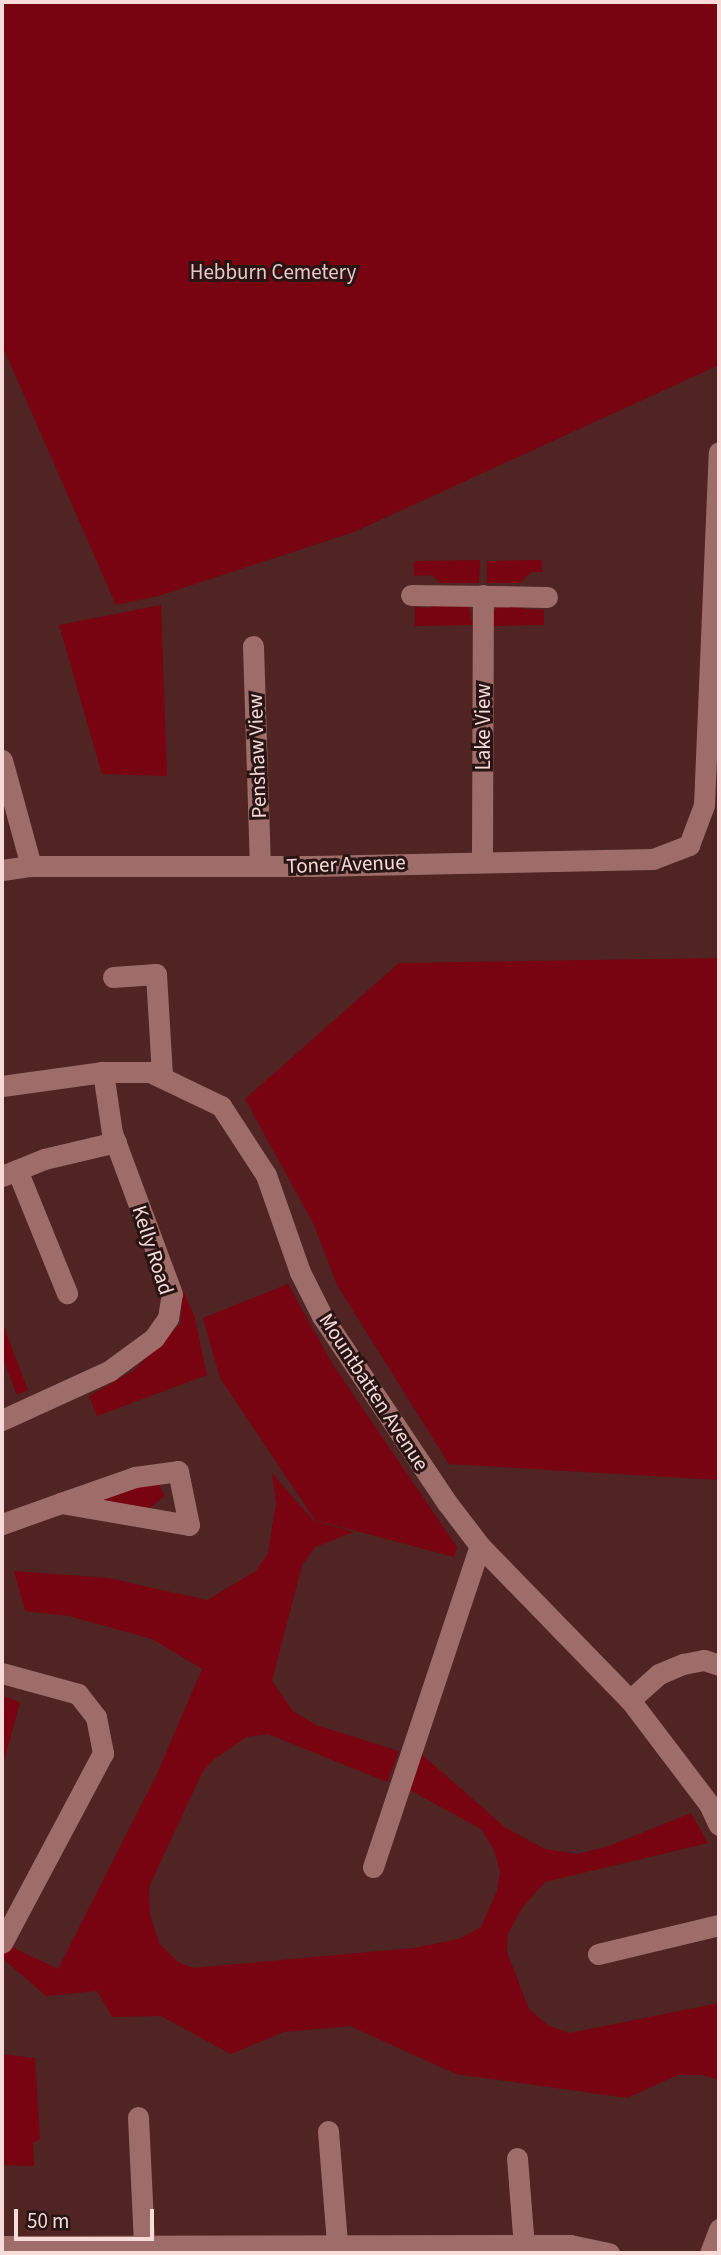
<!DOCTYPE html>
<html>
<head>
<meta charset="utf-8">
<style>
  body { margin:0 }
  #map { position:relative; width:721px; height:2255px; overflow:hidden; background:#4f2422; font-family:"Source Sans 3",sans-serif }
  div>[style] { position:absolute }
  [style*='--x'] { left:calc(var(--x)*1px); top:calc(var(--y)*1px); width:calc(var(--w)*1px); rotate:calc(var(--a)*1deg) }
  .green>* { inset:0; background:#780311 }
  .minor>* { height:21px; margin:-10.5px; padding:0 10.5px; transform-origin:10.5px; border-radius:10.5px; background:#9f6d69 }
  span { translate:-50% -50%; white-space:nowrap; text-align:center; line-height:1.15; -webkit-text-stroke:6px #281413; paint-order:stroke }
  .park-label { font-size:21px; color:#e9c7c4 }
  .street-label { font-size:21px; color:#f7dbd8 }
  .frame { position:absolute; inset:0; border:4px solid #f7dbd8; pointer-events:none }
  .scale { position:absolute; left:14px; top:2209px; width:140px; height:32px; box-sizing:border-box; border:4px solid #f7dbd8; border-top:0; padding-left:9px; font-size:21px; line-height:24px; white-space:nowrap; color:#f7dbd8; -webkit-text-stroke:5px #281413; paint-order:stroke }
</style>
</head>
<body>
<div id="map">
  <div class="green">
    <div style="clip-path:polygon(2px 2px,719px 2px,719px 365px,354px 532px,158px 596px,116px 605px,2px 345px)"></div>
    <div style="clip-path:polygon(480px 560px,479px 583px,440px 583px,432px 575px,414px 576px,414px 561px)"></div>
    <div style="clip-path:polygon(542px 560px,542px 572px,531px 572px,520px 583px,487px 583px,487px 561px)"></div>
    <div style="clip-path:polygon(444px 599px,468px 604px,473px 625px,415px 626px,415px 607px,429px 608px)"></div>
    <div style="clip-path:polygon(518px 602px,525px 609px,544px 610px,544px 625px,491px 626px,490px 614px,503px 603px)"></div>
    <div style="clip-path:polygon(161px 605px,167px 776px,102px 774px,59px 625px)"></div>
    <div style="clip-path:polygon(719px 958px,719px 1480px,449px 1464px,337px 1285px,314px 1225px,245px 1099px,399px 963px)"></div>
    <div style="clip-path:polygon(288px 1284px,333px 1365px,457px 1547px,454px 1557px,315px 1520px,220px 1378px,203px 1318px)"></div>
    <div style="clip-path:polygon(182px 1288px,194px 1315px,207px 1375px,97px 1416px,89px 1396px,133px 1371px,181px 1323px)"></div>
    <div style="clip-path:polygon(2px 1322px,28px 1390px,17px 1395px,2px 1356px)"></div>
    <div style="clip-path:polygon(272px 1473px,313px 1520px,354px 1532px,315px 1547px,302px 1565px,272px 1681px,293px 1711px,316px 1725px,399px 1751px,387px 1782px,268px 1734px,247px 1737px,213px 1760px,202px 1773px,149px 1887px,150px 1914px,159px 1943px,178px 1962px,193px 1968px,413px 1948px,459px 1939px,481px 1927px,497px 1891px,500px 1872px,494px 1850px,481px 1829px,408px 1789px,419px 1752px,506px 1828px,545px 1849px,578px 1854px,609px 1846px,691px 1813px,708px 1843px,545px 1882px,522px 1908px,508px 1934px,507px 1952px,529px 2009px,549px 2026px,570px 2033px,719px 2003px,719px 2080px,703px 2075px,678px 2075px,627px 2098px,456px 2074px,350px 2026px,284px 2032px,231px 2054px,161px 2016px,112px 2017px,97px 1991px,46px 1996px,2px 1958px,8px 1945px,58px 1969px,157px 1774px,202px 1669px,152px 1639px,69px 1616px,25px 1611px,14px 1571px,108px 1578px,207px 1600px,256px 1571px,268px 1553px,276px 1503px)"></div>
    <div style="clip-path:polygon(157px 1481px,165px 1496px,148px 1509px,102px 1500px)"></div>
    <div style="clip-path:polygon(2px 1696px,20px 1702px,2px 1768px)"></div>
    <div style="clip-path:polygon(2px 2054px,35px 2058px,40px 2139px,33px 2143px,34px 2166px,2px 2165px)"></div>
  </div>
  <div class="minor">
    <div style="--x:411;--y:595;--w:136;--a:0.8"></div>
    <div style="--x:253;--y:646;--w:220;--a:88.2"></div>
    <div style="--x:2;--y:760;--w:110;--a:74.7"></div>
    <div style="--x:482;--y:859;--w:264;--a:-89.8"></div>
    <div style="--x:2;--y:870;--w:29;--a:-8"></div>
    <div style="--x:31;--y:866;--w:282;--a:0"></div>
    <div style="--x:313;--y:866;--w:340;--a:-1.2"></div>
    <div style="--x:653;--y:859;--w:39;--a:-21"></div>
    <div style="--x:689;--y:845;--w:43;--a:-69.4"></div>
    <div style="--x:704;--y:805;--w:353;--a:-87.6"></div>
    <div style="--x:113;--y:977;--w:43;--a:-4"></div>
    <div style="--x:156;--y:974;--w:102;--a:86.6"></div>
    <div style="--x:2;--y:1086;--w:102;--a:-7.9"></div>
    <div style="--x:103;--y:1072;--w:47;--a:0"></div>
    <div style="--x:150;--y:1072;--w:79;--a:25.6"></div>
    <div style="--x:221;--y:1106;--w:82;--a:56.9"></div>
    <div style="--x:266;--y:1175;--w:103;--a:70.7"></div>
    <div style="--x:300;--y:1272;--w:49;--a:63.4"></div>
    <div style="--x:322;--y:1316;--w:226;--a:56.2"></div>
    <div style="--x:448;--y:1504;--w:53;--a:52.7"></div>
    <div style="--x:480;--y:1546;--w:215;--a:45.8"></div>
    <div style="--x:630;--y:1700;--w:131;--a:52.8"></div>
    <div style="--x:709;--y:1804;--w:23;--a:65"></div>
    <div style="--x:17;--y:1170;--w:133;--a:67.9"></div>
    <div style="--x:2;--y:1176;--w:45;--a:-22"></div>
    <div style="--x:44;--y:1159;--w:74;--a:-13.3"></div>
    <div style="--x:2;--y:1420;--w:118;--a:-24.6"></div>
    <div style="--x:109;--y:1371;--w:56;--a:-36.3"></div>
    <div style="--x:154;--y:1338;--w:24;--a:-55"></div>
    <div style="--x:168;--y:1318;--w:24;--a:-81"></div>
    <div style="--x:172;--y:1294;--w:172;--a:-110.4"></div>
    <div style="--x:112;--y:1133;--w:62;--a:-98.4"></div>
    <div style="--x:2;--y:1524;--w:63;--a:-19.6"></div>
    <div style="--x:61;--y:1503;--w:78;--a:-19.4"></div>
    <div style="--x:135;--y:1477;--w:43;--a:-7.9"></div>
    <div style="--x:178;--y:1471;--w:55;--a:78.5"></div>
    <div style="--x:189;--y:1525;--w:130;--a:-170.2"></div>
    <div style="--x:2;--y:1673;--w:79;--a:15.4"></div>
    <div style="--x:78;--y:1694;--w:29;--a:52"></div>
    <div style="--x:96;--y:1717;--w:37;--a:79"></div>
    <div style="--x:103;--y:1753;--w:215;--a:118"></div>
    <div style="--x:630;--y:1700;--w:39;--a:-42"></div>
    <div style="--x:659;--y:1674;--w:26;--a:-23"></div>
    <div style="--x:683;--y:1664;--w:21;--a:-11"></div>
    <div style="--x:704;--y:1660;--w:16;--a:18"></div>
    <div style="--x:373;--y:1867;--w:338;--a:-71.6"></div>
    <div style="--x:598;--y:1954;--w:124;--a:-13.5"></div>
    <div style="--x:138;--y:2117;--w:128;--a:87.3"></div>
    <div style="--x:328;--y:2131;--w:113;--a:85.4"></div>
    <div style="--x:517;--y:2158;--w:88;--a:85.5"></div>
    <div style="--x:2;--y:2246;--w:568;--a:-0.1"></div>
    <div style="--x:570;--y:2245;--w:40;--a:12"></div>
    <div style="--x:710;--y:2253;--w:26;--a:-69"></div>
  </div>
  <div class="park-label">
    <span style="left:273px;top:272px">Hebburn Cemetery</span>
  </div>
  <div class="street-label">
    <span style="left:483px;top:727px;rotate:-90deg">Lake View</span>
    <span style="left:257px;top:756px;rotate:-92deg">Penshaw View</span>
    <span style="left:346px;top:864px;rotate:-2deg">Toner Avenue</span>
    <span style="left:153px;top:1250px;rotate:72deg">Kelly Road</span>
    <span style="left:374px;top:1392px;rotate:57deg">Mountbatten Avenue</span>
  </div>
  <div class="frame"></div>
  <div class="scale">50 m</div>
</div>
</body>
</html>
